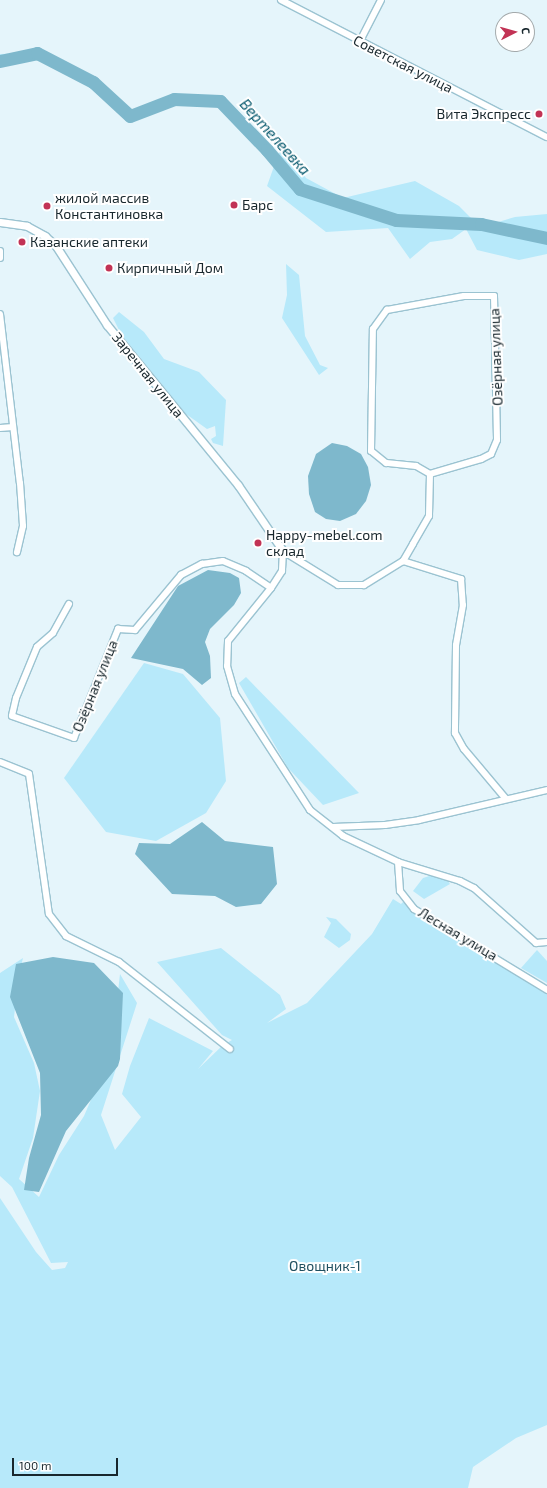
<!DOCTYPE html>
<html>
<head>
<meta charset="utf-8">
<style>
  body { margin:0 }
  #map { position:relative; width:547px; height:1488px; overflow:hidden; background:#e5f5fb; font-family:"Exo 2",sans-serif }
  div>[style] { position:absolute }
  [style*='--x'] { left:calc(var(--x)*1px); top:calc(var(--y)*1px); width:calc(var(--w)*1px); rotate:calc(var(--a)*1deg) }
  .green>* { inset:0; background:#b7e9fa }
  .water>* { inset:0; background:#7eb8cc }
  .river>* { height:13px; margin:-6.5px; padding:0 6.5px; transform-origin:6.5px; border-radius:6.5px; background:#7eb8cc }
  .roads { filter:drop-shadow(1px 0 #9bc3d1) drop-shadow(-1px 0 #9bc3d1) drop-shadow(0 1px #9bc3d1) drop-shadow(0 -1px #9bc3d1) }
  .minor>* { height:6px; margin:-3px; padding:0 3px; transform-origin:3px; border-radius:3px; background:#fff }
  .tertiary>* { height:7px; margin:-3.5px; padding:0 3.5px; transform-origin:3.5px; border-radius:3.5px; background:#fff }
  .dots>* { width:11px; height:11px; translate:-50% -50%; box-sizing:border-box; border:2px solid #fff; border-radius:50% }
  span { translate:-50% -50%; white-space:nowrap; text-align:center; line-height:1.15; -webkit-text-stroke:4px #fff; paint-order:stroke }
  .street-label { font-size:14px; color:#18272d }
  .poi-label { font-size:14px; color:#18272d }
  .right { translate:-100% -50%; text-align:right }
  .left { translate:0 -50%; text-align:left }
  .park-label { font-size:14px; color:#1f4f5f }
  .water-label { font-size:15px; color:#05586d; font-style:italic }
  .north { position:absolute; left:495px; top:12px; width:40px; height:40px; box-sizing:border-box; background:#fff; border:1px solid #a3a9ab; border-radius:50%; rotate:84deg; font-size:11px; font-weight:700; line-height:16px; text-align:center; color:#18272d }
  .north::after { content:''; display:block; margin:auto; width:14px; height:18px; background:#c23355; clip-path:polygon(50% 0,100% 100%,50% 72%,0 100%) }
  .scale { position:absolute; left:12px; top:1458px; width:106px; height:18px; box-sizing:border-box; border:2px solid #18272d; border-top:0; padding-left:5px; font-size:12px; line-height:14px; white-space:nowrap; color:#18272d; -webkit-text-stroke:3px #fff; paint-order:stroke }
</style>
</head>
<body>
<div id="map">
  <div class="green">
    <div style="clip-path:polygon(37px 53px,0 66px,0 54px)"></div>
    <div style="clip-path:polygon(282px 144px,306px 178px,343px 198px,415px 181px,459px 206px,474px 221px,495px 223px,515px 217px,547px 214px,547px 254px,519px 260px,477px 250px,466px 229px,452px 239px,430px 242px,410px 259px,388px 228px,326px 232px,267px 186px)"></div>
    <div style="clip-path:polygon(286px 264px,299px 275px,305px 336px,320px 365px,328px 368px,319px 375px,282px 318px,287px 295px)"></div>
    <div style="clip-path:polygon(119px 312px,144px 332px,164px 359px,199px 372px,226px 400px,223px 446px,213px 443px,211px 439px,216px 436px,215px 426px,207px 429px,186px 414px,121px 334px,113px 318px)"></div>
    <div style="clip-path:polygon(144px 663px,183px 674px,220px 718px,226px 781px,206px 813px,156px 841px,106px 832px,64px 778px)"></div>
    <div style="clip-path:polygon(246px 677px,359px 793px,323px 805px,288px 768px,239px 683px)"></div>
    <div style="clip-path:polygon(442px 872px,450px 884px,424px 899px,413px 891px,423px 878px)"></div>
    <div style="clip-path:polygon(393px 899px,401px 904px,403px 902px,418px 916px,547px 993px,547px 1425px,516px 1438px,473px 1467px,468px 1488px,0 1488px,0 1198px,36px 1252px,52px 1270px,65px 1268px,68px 1262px,51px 1263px,12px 1187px,0 1176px,0 973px,23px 958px,19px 974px,14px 1017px,34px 1063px,40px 1091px,33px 1138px,19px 1179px,39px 1197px,59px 1155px,84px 1116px,111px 1053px,120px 974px,137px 1003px,101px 1115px,115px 1150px,141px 1117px,122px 1094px,130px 1066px,149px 1018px,213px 1051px,198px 1069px,223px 1045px,232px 1040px,222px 1035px,157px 962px,221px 948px,280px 995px,286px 1009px,267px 1023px,307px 1003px,372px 934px)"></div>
    <div style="clip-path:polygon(326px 917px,336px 919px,351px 934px,350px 940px,339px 948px,324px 937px,331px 923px)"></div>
    <div style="clip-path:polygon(537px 950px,547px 961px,547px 983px,521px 968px)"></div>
  </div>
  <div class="water">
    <div style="clip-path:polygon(332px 443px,347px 446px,361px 454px,368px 467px,371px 485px,366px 501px,356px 514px,340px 521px,326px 519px,315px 512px,309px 494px,308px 476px,316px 454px)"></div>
    <div style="clip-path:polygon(208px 570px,230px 573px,239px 578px,241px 593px,234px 605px,210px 629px,205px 642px,210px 656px,211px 678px,202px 685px,183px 669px,131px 658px,178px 586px)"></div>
    <div style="clip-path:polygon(202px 822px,225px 841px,273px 847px,277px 884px,261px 904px,236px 907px,215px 896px,172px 894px,135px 854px,139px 843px,170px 844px)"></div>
    <div style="clip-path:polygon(53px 957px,94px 963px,123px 993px,120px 1059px,118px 1066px,66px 1131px,39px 1192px,24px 1190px,29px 1158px,41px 1115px,40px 1073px,10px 997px,16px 964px)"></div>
  </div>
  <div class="river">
    <div style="--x:0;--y:61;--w:38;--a:-12"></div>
    <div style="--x:37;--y:53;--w:63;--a:27.4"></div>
    <div style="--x:93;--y:82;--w:50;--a:42.6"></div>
    <div style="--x:130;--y:116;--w:47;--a:-21.1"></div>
    <div style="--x:174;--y:99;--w:46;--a:2.5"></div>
    <div style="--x:220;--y:101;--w:68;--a:46.2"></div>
    <div style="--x:267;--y:150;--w:51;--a:49.8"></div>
    <div style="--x:300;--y:189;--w:101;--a:17.9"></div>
    <div style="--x:396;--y:220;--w:85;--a:2.7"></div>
    <div style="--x:481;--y:224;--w:67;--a:12"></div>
  </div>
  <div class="roads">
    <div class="minor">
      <div style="--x:281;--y:0;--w:299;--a:27.3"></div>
      <div style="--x:360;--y:41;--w:46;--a:-62.9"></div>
      <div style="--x:0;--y:251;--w:7;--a:90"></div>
      <div style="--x:464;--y:296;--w:30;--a:0"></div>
      <div style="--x:494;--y:296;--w:144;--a:88.8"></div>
      <div style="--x:497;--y:440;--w:15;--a:113"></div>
      <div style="--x:491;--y:454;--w:11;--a:153"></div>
      <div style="--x:481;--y:459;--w:53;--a:163.6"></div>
      <div style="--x:430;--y:474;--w:16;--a:-150"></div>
      <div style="--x:416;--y:466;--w:30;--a:-174"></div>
      <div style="--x:386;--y:463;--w:19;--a:-141"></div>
      <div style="--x:371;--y:451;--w:122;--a:-89.1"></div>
      <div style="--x:373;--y:329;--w:24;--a:-54"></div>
      <div style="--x:387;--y:310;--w:78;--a:-10.3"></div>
      <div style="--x:0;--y:314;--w:170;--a:83.3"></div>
      <div style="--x:20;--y:483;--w:43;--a:86"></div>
      <div style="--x:23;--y:526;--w:27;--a:103"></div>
      <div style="--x:0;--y:428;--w:13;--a:-4"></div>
      <div style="--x:430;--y:474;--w:42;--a:91.4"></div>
      <div style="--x:429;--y:516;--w:32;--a:120"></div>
      <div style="--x:413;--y:544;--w:20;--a:120"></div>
      <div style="--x:403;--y:561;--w:46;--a:148.4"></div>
      <div style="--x:364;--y:585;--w:26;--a:180"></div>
      <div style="--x:338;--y:585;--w:65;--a:-148.3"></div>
      <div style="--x:283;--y:551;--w:20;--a:93"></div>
      <div style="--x:282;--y:571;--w:20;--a:123"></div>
      <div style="--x:271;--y:588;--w:68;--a:129.1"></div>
      <div style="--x:228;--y:641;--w:25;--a:92"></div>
      <div style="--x:227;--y:666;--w:29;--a:74"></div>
      <div style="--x:235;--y:694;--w:138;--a:57.1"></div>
      <div style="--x:310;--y:810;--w:42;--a:38.2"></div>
      <div style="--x:343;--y:836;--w:61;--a:25.3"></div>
      <div style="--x:398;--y:862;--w:29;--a:86"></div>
      <div style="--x:400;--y:891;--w:23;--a:52"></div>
      <div style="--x:414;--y:909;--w:156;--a:31.3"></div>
      <div style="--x:403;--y:561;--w:61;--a:17.2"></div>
      <div style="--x:461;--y:579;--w:26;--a:86"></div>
      <div style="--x:463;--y:605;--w:41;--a:99.9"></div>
      <div style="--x:456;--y:645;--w:88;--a:90.7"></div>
      <div style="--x:455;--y:733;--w:18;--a:61"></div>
      <div style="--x:464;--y:749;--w:65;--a:50"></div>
      <div style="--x:69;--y:604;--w:33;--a:119"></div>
      <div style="--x:53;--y:633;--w:21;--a:139"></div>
      <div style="--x:37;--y:647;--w:55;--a:112.4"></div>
      <div style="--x:16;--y:698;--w:18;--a:103"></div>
      <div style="--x:12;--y:716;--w:66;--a:19.5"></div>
      <div style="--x:74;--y:738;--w:118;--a:-68"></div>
      <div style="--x:118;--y:629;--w:17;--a:3"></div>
      <div style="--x:135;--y:630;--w:72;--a:-50.1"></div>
      <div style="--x:181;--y:575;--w:24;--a:-28"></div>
      <div style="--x:202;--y:564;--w:21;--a:-8"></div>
      <div style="--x:223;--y:561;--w:25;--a:23"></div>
      <div style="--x:246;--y:571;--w:30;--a:34"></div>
      <div style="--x:0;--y:762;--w:31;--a:22"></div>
      <div style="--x:29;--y:774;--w:141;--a:81.9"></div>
      <div style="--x:49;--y:914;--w:28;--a:52"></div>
      <div style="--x:66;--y:936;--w:59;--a:26.1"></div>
      <div style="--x:119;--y:962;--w:141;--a:38.1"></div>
      <div style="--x:333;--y:827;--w:52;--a:-2.2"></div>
      <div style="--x:385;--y:825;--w:34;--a:-8"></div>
      <div style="--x:419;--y:820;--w:131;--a:-13.2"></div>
      <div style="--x:398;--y:862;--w:65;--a:17"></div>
      <div style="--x:460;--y:881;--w:16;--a:27"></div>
      <div style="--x:474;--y:888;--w:83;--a:41.6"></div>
      <div style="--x:536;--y:943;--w:11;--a:-5"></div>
    </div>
    <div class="tertiary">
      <div style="--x:0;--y:222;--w:27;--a:8"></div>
      <div style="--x:27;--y:226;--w:21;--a:29"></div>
      <div style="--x:45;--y:236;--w:15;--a:42"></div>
      <div style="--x:56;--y:246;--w:94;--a:57.2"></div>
      <div style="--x:107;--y:325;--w:207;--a:50.7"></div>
      <div style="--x:238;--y:485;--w:80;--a:55.7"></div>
    </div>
  </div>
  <div class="dots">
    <div style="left:539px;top:114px;background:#c23355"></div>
    <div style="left:234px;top:205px;background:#c23355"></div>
    <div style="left:47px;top:206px;background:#c23355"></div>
    <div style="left:22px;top:242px;background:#c23355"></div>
    <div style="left:109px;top:268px;background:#c23355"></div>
    <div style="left:258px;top:543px;background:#c23355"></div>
  </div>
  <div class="street-label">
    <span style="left:403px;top:64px;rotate:27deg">Советская улица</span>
    <span style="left:496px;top:357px;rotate:-92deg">Озёрная улица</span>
    <span style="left:148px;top:375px;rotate:51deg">Заречная улица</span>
    <span style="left:95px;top:686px;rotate:-68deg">Озёрная улица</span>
    <span style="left:458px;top:934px;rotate:31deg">Лесная улица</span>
  </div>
  <div class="poi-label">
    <span class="right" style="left:531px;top:114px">Вита Экспресс</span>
    <span class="left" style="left:55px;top:206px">жилой массив<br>Константиновка</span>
    <span class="left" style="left:242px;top:205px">Барс</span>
    <span class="left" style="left:30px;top:242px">Казанские аптеки</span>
    <span class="left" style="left:117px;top:268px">Кирпичный Дом</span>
    <span class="left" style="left:266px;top:543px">Happy-mebel.com<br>склад</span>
  </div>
  <div class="park-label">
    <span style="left:325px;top:1266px">Овощник-1</span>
  </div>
  <div class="water-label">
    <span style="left:275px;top:137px;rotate:48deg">Вертелеевка</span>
  </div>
  <div class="north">С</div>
  <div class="scale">100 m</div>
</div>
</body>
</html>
